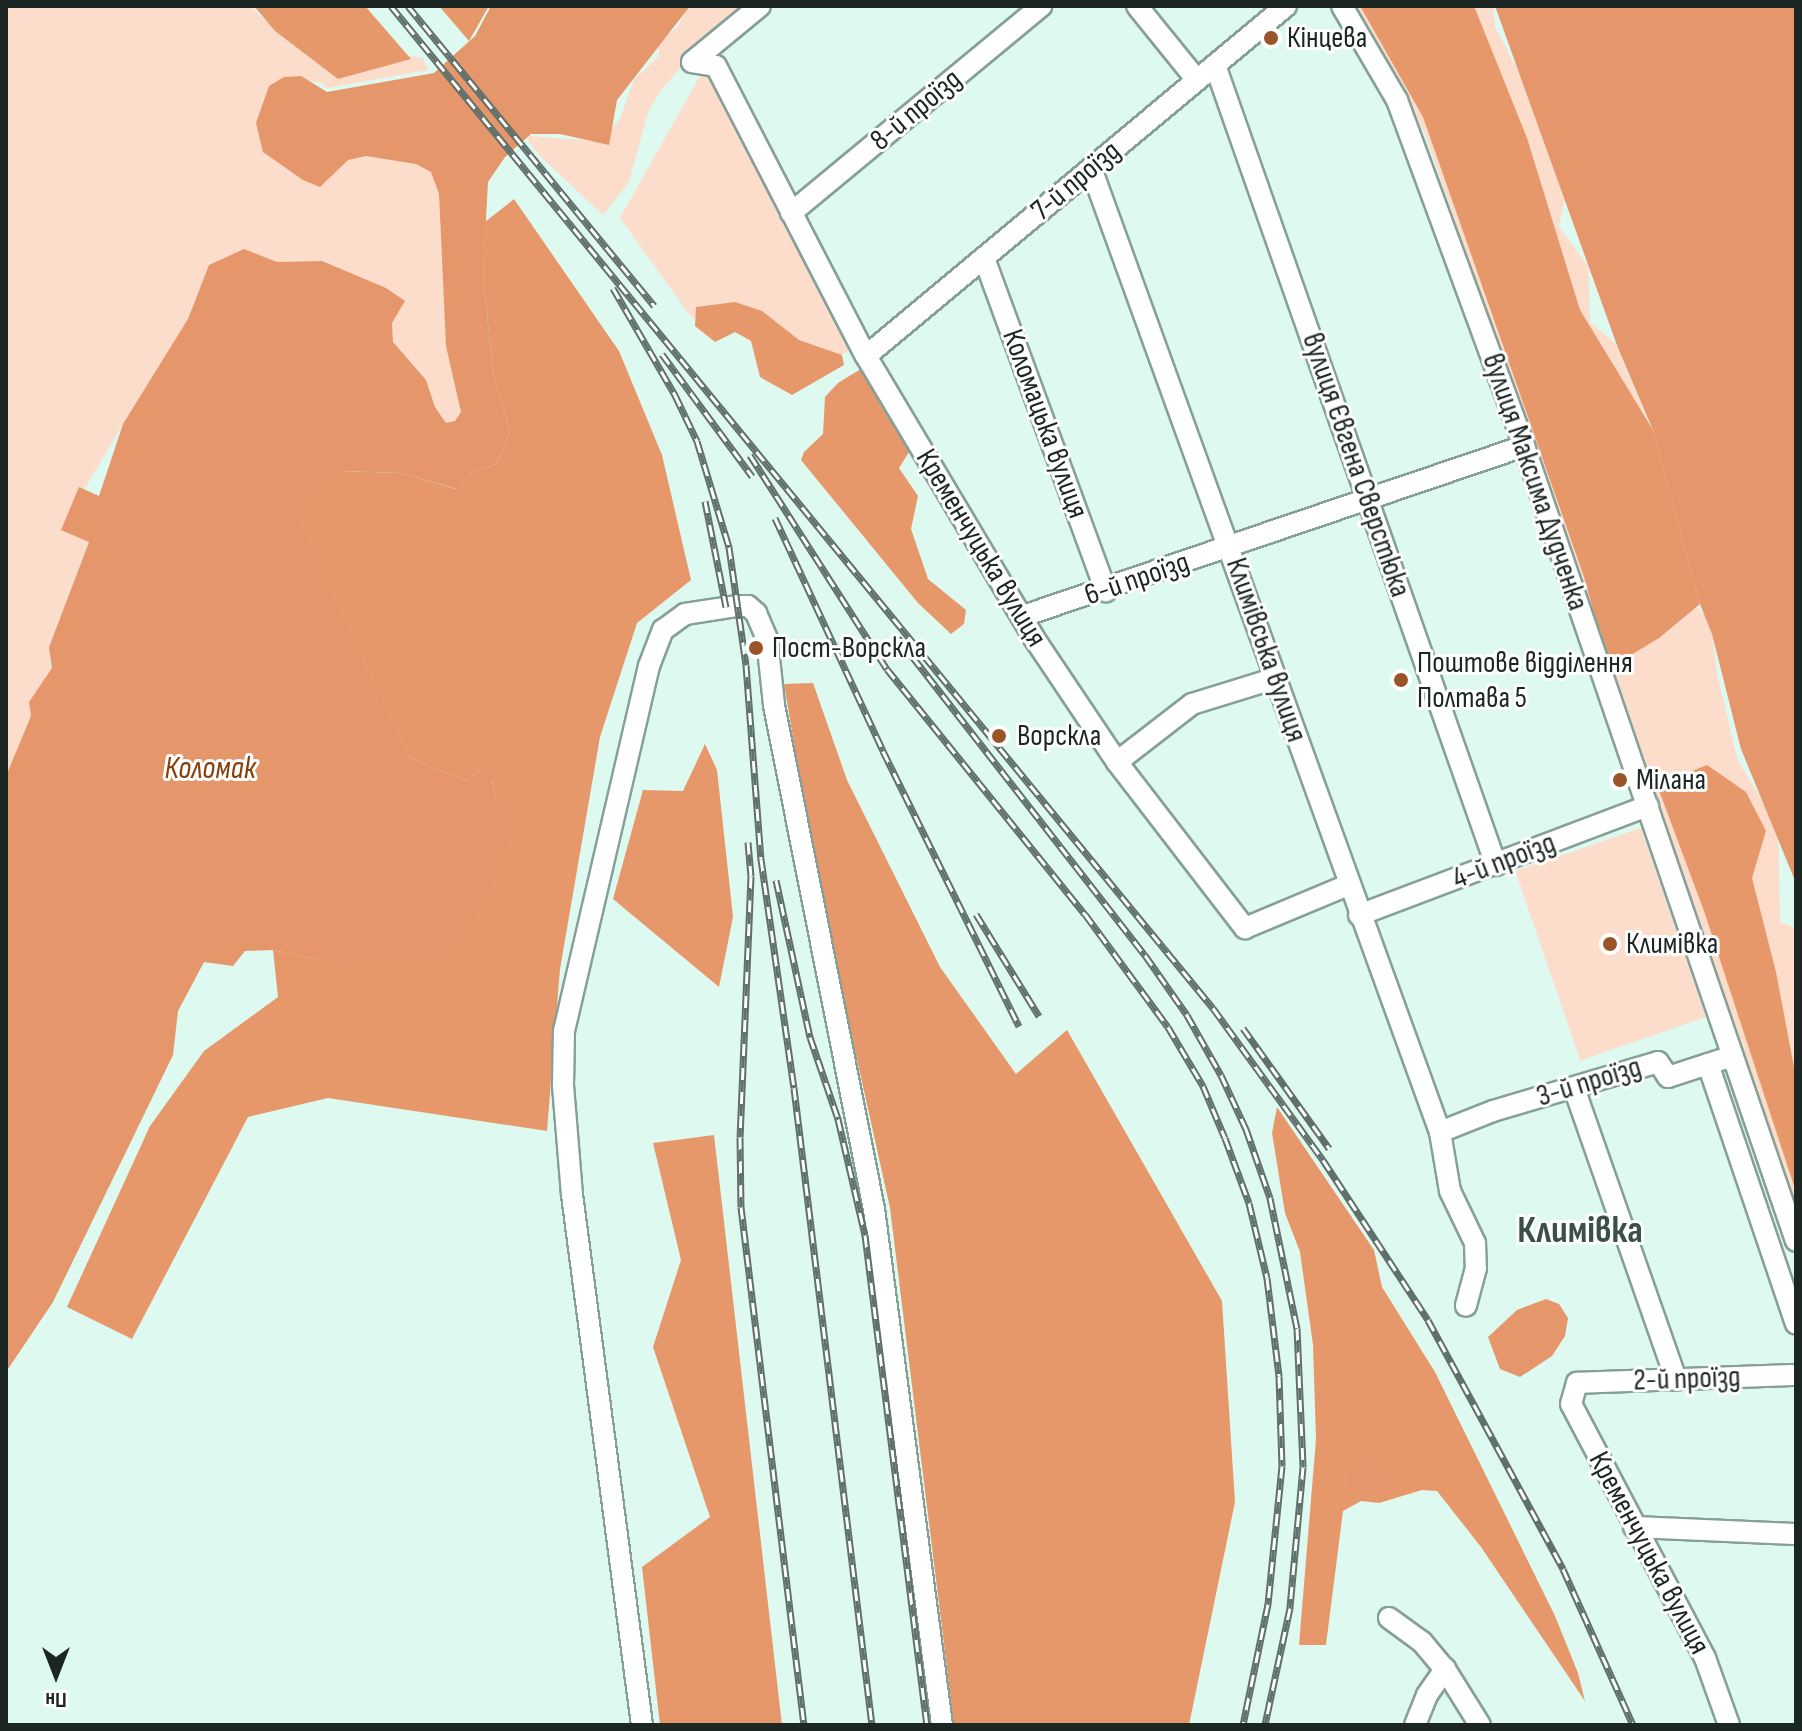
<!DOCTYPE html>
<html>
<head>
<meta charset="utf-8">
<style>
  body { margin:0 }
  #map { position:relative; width:1802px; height:1731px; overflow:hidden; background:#ddf9f0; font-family:"Sofia Sans Condensed",sans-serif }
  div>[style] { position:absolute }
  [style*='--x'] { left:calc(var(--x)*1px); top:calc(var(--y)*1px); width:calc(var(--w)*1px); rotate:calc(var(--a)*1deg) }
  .green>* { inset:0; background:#fcdccb; transform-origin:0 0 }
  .forest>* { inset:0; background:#e7986b }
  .water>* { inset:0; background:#e5966a }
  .roads { filter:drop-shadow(2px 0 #86a098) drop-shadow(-2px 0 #86a098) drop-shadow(0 2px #86a098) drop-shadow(0 -2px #86a098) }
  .minor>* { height:20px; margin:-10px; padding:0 10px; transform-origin:10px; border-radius:10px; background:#fff }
  .rail>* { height:7px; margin-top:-3.5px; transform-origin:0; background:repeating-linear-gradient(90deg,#fff 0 12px,#60706b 0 24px); box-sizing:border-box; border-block:2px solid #60706b }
  .dots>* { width:22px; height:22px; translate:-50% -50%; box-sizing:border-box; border:4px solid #fff; border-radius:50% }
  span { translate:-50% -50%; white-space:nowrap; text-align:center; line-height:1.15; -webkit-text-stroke:6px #fff; paint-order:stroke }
  .poi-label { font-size:30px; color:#1c2623 }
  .left { translate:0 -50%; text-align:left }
  .street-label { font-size:30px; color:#1c2623 }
  .water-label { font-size:32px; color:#863f0b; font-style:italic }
  .district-label { font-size:38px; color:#39514a; font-weight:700 }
  .frame { position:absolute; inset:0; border:8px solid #1c2623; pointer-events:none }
  .north { position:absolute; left:16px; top:1635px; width:80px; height:80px; -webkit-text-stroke:6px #fff; paint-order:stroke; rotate:180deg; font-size:22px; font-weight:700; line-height:32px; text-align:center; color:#1c2623 }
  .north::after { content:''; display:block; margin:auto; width:28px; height:36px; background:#1c2623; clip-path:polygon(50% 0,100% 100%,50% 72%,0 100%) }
</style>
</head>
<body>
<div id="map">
  <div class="green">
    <div style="clip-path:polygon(6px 6px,250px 6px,285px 39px,423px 58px,428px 70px,328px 88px,322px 83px,289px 77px,348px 160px,366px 156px,416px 164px,431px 172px,439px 194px,446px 343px,461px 412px,455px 421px,446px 423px,435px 407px,426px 380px,393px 342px,392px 323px,404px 302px,323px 261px,277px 262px,123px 424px,61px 529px,89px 541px,49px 646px,52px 668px,29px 702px,31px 716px,6px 776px)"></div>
    <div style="clip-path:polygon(688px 6px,748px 6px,693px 54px,662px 89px,648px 112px,629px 182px,603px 215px,543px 159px,528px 141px,529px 136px,594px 141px,608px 132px,620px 119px,634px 79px,659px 56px,658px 42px,677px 28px)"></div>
    <div style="clip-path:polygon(1352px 6px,1493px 6px,1495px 27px,1532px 97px,1566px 191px,1559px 227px,1588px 266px,1590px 322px,1615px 343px,1653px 430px,1695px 577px,1696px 606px,1711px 621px,1717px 674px,1738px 761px,1778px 826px,1780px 922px,1796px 928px,1796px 1208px,1425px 134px)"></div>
    <div style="clip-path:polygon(704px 69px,855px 346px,813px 374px,740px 315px,692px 318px,620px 218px)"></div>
    <div style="left:1641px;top:828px;width:200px;height:133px;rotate:71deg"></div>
  </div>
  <div class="forest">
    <div style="clip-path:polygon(254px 6px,365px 6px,411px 59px,338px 79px,275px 31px)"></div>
    <div style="clip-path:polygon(439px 6px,489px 6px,469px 41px)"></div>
    <div style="clip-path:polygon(1360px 6px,1474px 6px,1527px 138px,1580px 310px,1653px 430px,1700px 604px,1659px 638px,1626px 658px,1607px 660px,1584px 577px,1423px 117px)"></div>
    <div style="clip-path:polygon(514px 199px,619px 351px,662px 455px,691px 580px,637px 623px,600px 737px,560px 969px,547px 1131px,328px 1098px,248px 1117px,132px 1339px,67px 1307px,150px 1126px,204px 1051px,278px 997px,273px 950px,354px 966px,496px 799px,492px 781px,508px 774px,476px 763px,480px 771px,466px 781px,410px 758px,296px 517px,339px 471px,401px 473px,456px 489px,469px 474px,496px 464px,510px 432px,493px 374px,483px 274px,485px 222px)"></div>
    <div style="clip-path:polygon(735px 302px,762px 311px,799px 340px,842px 355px,844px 365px,792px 395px,760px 377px,751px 341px,735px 332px,715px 342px,695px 326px,696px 307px)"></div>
    <div style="clip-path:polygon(864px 367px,914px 444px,899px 468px,918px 496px,911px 529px,928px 579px,966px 610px,964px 624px,951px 634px,918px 603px,801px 460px,804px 452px,823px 434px,825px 397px,838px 383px)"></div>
    <div style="clip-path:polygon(813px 683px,847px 780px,940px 967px,1016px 1074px,1067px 1030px,1222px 1301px,1235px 1502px,1189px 1725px,954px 1725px,890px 1208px,817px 879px,784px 684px)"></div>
    <div style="clip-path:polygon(705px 744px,717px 770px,733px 917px,719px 987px,613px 899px,643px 790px,683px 791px)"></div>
    <div style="clip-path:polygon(1707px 765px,1746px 792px,1766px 831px,1752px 878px,1776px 972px,1796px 1078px,1796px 1192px,1704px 911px,1657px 785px)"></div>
    <div style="clip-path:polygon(1277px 1107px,1374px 1250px,1382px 1287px,1435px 1372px,1555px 1616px,1578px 1673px,1585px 1701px,1481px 1547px,1437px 1491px,1422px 1490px,1379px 1503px,1361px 1501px,1343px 1511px,1326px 1645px,1299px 1645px,1316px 1439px,1313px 1345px,1300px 1252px,1285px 1213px,1272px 1133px)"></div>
    <div style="clip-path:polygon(714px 1135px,782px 1725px,660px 1725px,642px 1567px,710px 1517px,653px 1347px,681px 1260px,653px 1143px)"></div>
  </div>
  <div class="water">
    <div style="clip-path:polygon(491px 6px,690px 6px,617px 100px,609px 145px,560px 134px,531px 134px,505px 157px,488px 182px,483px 274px,493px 374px,510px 432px,496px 464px,469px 474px,457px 489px,401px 473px,340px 471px,297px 517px,410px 758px,466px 781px,480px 771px,475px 762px,509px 774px,492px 781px,496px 799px,513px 814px,512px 837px,483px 907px,445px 955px,412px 967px,353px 966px,273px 950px,245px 951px,233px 966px,204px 962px,178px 1011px,173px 1055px,53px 1302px,6px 1372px,6px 776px,31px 716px,29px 702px,52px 668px,49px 647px,89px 542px,61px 530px,79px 487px,99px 496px,123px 424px,188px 319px,209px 265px,244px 249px,277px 262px,322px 261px,386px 288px,405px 301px,392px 323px,393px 342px,426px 380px,435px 407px,446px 423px,455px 421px,461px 412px,446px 346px,439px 194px,431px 172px,416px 164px,366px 156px,348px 160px,320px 187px,303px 180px,263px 152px,256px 123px,269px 86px,284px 77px,301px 76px,327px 92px,434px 73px,475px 36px)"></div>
    <div style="clip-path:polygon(1495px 6px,1796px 6px,1796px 883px,1741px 749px,1712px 634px,1700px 604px,1653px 430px,1618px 348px)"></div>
    <div style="clip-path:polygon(1546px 1299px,1559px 1304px,1568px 1318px,1565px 1336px,1552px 1356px,1520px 1377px,1500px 1369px,1488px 1337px,1517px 1310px)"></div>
    <div style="clip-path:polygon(1360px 1461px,1398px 1466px,1403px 1481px,1393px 1494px,1384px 1499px,1352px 1494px,1346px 1489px,1350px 1465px)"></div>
  </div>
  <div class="roads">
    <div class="minor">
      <div style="--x:1137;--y:6;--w:95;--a:51"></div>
      <div style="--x:1342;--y:6;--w:109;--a:59.7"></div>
      <div style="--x:1397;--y:100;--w:369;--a:69.8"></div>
      <div style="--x:1524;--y:446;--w:840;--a:71.11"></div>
      <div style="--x:692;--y:62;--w:24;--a:9"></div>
      <div style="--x:716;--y:66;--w:326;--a:62.7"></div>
      <div style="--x:866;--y:356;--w:328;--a:59.2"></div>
      <div style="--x:1034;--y:638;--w:149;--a:56.2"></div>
      <div style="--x:1117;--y:762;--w:210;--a:52.4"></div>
      <div style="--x:1245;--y:928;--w:112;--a:-22.7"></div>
      <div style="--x:692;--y:62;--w:88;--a:-39.5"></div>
      <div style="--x:1215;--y:65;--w:848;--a:70.65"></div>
      <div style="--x:1091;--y:168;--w:1025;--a:70.1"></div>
      <div style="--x:1440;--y:1132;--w:60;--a:80.4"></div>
      <div style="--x:1450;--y:1191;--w:58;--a:64.3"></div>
      <div style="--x:1475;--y:1243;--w:25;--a:88"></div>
      <div style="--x:1476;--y:1268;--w:39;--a:105"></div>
      <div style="--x:791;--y:213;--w:325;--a:-39.6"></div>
      <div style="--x:984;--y:258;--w:355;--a:69.9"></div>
      <div style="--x:866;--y:356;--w:547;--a:-39.81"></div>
      <div style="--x:1023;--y:616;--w:529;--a:-18.74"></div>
      <div style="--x:1117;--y:762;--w:95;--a:-37.7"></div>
      <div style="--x:1192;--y:704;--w:88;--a:-17.2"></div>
      <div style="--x:1359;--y:915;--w:309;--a:-20.7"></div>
      <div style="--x:1708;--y:1064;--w:274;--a:71.3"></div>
      <div style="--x:1574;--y:1088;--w:309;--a:70.7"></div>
      <div style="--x:1440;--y:1132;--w:57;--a:-21.6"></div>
      <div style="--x:1493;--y:1111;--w:172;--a:-16.5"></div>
      <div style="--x:1658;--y:1062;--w:18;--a:56"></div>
      <div style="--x:1668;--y:1077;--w:68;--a:-17.9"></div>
      <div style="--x:1634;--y:1527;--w:162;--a:2.5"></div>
      <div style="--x:1389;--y:1618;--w:41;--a:36"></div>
      <div style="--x:1422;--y:1642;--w:35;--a:50"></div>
      <div style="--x:1445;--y:1669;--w:66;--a:58"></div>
      <div style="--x:642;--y:1725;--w:535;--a:-97.52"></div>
      <div style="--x:572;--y:1195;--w:109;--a:-94.7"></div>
      <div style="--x:563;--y:1086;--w:55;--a:-89"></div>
      <div style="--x:564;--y:1031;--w:375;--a:-76.9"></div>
      <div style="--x:649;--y:666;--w:39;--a:-69"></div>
      <div style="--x:663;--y:630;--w:27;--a:-36"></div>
      <div style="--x:685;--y:614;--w:53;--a:-8.7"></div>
      <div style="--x:737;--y:606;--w:11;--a:0"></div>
      <div style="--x:748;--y:606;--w:11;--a:41"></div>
      <div style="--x:756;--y:613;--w:28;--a:67"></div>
      <div style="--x:767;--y:639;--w:66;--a:83.9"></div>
      <div style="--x:774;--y:705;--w:514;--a:78.78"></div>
      <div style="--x:874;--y:1209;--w:520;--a:82.49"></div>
      <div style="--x:1415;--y:1725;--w:32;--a:-68"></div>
      <div style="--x:1427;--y:1695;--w:32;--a:-55"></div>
      <div style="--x:1729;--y:1725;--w:71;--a:-109.7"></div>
      <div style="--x:1705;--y:1658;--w:287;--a:-117.8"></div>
      <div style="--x:1571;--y:1404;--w:22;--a:-74"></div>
      <div style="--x:1577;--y:1383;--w:219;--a:-2.1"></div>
    </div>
  </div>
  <div class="rail">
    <div style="--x:391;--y:6;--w:1296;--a:50.64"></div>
    <div style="--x:1213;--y:1008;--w:188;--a:54.1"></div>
    <div style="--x:1323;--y:1160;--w:191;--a:56.7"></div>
    <div style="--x:1428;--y:1320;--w:283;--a:61.5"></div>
    <div style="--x:1563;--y:1569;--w:171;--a:65.8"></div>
    <div style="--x:408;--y:6;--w:388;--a:50.6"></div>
    <div style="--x:613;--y:288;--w:124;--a:59.9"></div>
    <div style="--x:675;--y:395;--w:51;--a:64.4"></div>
    <div style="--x:697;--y:441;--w:111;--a:73.2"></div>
    <div style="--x:729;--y:547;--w:119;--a:81.8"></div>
    <div style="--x:746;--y:665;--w:195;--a:85.6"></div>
    <div style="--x:761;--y:859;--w:231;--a:81.8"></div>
    <div style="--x:794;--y:1088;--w:642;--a:83.02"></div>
    <div style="--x:662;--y:354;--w:152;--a:53.6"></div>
    <div style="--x:750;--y:455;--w:254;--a:57.4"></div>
    <div style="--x:887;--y:669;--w:315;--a:51.1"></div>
    <div style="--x:1085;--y:914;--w:140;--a:53.7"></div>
    <div style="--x:1168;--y:1027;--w:69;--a:59.3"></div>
    <div style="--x:1203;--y:1086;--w:56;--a:67.1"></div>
    <div style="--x:1225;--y:1138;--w:69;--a:69.7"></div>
    <div style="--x:1249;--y:1203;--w:77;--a:76.5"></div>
    <div style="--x:1267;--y:1278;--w:99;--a:83"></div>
    <div style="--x:1279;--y:1376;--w:90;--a:88.1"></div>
    <div style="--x:1282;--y:1466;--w:139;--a:95.8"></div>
    <div style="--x:1268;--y:1604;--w:124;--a:101.7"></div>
    <div style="--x:705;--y:501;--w:108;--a:78.8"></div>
    <div style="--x:775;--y:518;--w:257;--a:65.1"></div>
    <div style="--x:883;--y:751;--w:307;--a:63.7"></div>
    <div style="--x:898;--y:638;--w:402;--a:52.1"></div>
    <div style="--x:1145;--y:955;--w:73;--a:55"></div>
    <div style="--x:1187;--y:1015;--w:69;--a:60.5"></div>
    <div style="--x:1221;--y:1075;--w:60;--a:65.2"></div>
    <div style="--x:1246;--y:1129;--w:73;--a:70.8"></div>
    <div style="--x:1270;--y:1198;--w:133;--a:78.3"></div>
    <div style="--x:1297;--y:1328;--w:139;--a:87.5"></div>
    <div style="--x:1303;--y:1467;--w:142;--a:95.3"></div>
    <div style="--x:1290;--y:1608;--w:120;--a:102.1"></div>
    <div style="--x:748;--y:842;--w:34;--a:85"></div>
    <div style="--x:751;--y:876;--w:261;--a:92.4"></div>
    <div style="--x:740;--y:1137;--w:70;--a:89.2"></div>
    <div style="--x:741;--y:1207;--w:522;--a:83.07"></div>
    <div style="--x:776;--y:880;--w:161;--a:77.8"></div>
    <div style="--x:810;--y:1037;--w:87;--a:71.1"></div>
    <div style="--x:838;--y:1119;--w:119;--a:76.9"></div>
    <div style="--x:865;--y:1235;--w:494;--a:82.8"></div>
    <div style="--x:976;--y:914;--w:120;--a:58.3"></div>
    <div style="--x:1243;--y:1028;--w:148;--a:54.4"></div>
  </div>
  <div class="dots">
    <div style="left:1271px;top:38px;background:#995429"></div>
    <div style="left:756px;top:648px;background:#995429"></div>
    <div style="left:1401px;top:680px;background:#995429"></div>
    <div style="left:999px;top:736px;background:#995429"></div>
    <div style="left:1620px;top:780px;background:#995429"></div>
    <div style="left:1610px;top:944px;background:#995429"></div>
  </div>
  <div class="poi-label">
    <span class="left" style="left:1287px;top:38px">Кінцева</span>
    <span class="left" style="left:772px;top:648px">Пост-Ворскла</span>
    <span class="left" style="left:1417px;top:680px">Поштове відділення<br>Полтава 5</span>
    <span class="left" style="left:1017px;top:736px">Ворскла</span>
    <span class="left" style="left:1636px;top:780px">Мілана</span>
    <span class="left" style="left:1626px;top:944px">Климівка</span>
  </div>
  <div class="street-label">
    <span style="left:916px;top:110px;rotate:-40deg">8-й проїзд</span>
    <span style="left:1076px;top:181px;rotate:-40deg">7-й проїзд</span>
    <span style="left:1045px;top:424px;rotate:70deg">Коломацька вулиця</span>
    <span style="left:1356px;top:465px;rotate:71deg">вулиця Євгена Сверстюка</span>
    <span style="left:1535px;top:482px;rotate:71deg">вулиця Максима Дудченка</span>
    <span style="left:981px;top:548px;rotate:59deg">Кременчуцька вулиця</span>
    <span style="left:1137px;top:579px;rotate:-19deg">6-й проїзд</span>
    <span style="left:1266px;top:650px;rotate:71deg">Климівська вулиця</span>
    <span style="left:1504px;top:861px;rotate:-21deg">4-й проїзд</span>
    <span style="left:1589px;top:1082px;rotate:-17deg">3-й проїзд</span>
    <span style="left:1687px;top:1379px;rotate:-2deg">2-й проїзд</span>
    <span style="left:1649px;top:1553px;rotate:62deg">Кременчуцька вулиця</span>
  </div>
  <div class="water-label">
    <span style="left:210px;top:769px">Коломак</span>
  </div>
  <div class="district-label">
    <span style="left:1580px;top:1231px">Климівка</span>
  </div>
  <div class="frame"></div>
  <div class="north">Пн</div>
</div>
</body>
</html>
